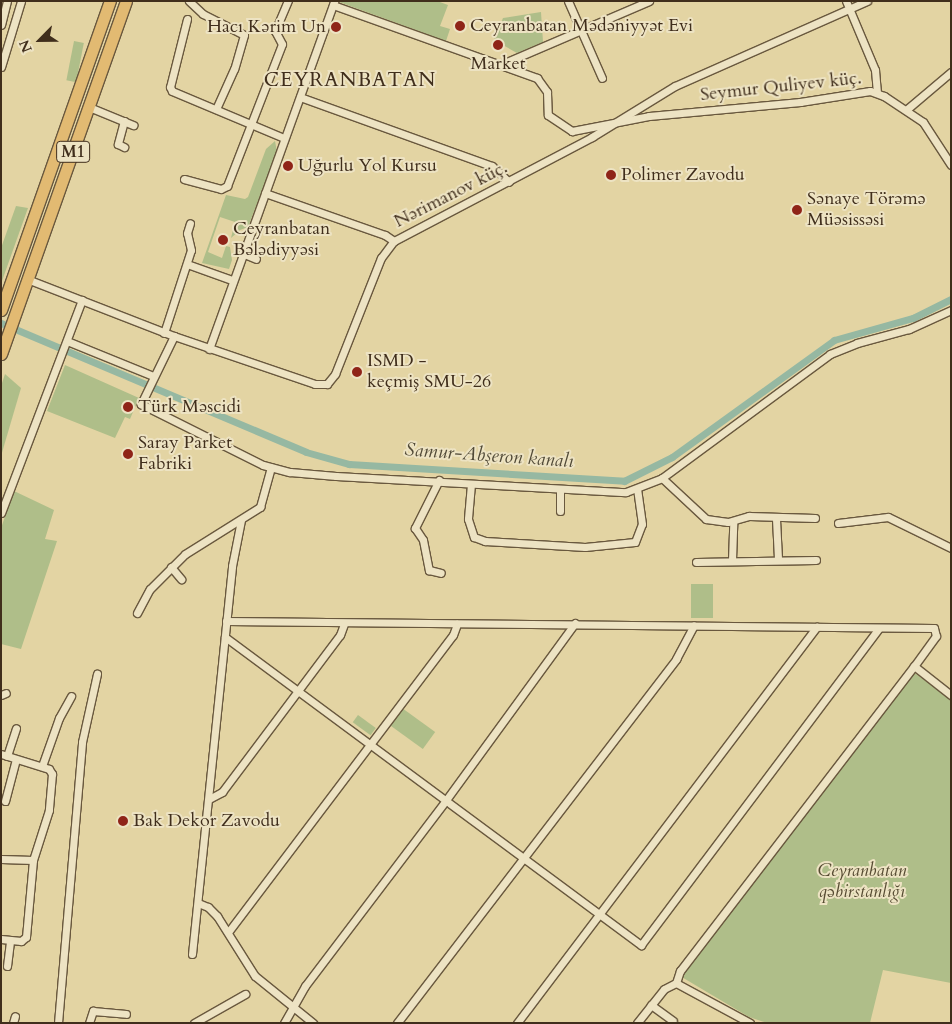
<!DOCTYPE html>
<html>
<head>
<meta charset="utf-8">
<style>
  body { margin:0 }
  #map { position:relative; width:952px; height:1024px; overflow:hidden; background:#e3d4a3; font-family:Cardo,serif }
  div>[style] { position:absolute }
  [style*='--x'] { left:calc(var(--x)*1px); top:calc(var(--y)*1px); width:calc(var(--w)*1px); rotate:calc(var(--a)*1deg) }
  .green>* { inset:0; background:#afbe89; transform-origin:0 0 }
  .canal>* { height:7px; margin:-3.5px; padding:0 3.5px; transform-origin:3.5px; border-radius:3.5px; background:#96b8a2 }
  .roads { filter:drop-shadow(1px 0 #69583e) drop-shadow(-1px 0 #69583e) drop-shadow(0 1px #69583e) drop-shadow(0 -1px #69583e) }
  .minor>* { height:7px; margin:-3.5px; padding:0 3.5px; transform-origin:3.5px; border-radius:3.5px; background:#ede3c3 }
  .trunk>* { height:11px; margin:-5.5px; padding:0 5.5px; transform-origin:5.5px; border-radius:5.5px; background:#e2ba72 }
  .dots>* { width:14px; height:14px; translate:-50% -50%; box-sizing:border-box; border:2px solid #ede3c3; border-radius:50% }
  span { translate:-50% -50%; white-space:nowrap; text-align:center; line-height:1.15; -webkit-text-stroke:4px #ede3c3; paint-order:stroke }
  .shield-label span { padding:1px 4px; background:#ede3c3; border:1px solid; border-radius:4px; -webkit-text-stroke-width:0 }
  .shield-label { font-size:16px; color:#402e1c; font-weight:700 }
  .poi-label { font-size:18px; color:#402e1c }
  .left { translate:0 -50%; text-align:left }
  .right { translate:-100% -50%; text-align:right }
  .street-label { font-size:18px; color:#402e1c }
  .park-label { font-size:18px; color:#564b32; font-style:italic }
  .water-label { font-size:19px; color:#514a37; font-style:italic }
  .quarter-label { font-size:20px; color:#402e1c; letter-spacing:1px }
  .frame { position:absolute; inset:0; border:2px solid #402e1c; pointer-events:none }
  .north { position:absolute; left:15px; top:15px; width:50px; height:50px; -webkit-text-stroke:4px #ede3c3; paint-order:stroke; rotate:247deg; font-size:14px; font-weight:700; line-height:20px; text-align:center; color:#402e1c }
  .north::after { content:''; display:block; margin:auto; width:18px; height:22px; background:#402e1c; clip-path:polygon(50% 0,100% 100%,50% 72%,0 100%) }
</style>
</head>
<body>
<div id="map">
  <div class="green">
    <div style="clip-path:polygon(437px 1px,448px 5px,440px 26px,450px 29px,446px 41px,339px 2px)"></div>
    <div style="clip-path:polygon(541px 12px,543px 42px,517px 53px,494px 40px,503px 18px)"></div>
    <div style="left:74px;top:41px;width:10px;height:40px;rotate:11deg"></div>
    <div style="clip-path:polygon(275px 141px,277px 152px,248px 227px,240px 230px,231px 238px,235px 222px,220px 217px,208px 252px,222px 258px,226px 246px,230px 247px,232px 260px,229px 269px,202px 263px,226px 195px,245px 199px,248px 197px,266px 149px)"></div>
    <div style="clip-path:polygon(16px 206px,28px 208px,2px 281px,1px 248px)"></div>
    <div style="clip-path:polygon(65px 365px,139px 398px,130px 419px,125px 417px,115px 438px,47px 411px)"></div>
    <div style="clip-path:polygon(5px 374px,21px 388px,1px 456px,1px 386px)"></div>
    <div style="clip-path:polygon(14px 491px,54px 510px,45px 539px,57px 541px,21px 649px,1px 644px,1px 528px)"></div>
    <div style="left:691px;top:584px;width:22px;height:34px"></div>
    <div style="clip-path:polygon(913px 672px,951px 699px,951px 983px,883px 970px,870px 1023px,767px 1023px,749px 1017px,680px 976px)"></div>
    <div style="left:402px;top:708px;width:41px;height:21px;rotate:36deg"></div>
    <div style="left:358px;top:715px;width:22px;height:9px;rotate:36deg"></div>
  </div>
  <div class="canal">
    <div style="--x:1;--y:323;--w:331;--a:22.9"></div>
    <div style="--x:306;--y:452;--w:45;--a:15.6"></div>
    <div style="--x:349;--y:464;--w:276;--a:3.5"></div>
    <div style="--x:624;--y:481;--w:54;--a:-26.6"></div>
    <div style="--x:672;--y:457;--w:200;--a:-35.8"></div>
    <div style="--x:834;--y:340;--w:82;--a:-15.6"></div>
    <div style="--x:913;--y:318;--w:42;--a:-26.6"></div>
  </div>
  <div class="roads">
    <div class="minor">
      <div style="--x:189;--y:1;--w:19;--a:43"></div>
      <div style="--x:203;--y:14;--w:46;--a:27.1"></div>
      <div style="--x:244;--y:35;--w:35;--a:106"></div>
      <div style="--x:234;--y:69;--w:44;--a:114.2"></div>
      <div style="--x:568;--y:1;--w:84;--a:66.2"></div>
      <div style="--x:846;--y:1;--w:75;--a:67.2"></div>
      <div style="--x:875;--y:70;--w:23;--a:85"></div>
      <div style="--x:333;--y:5;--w:217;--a:19.7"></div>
      <div style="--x:537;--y:78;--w:17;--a:54"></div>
      <div style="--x:547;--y:92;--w:23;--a:88"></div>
      <div style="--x:548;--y:115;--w:29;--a:34"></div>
      <div style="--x:572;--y:131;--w:78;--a:-11"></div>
      <div style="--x:649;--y:116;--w:152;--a:-5.3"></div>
      <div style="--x:800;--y:102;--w:71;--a:-8.9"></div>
      <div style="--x:870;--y:91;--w:15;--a:20"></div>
      <div style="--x:884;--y:96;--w:47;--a:33.7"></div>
      <div style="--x:923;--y:122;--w:51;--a:56.9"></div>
      <div style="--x:187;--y:19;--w:70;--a:104"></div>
      <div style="--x:170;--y:87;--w:4;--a:63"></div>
      <div style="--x:172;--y:91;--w:121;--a:22.8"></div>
      <div style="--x:1;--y:25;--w:25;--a:-76"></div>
      <div style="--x:502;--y:64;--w:160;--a:-23.2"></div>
      <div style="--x:1;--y:67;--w:69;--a:-73.1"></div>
      <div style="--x:300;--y:97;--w:204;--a:19.8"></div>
      <div style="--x:492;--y:166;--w:23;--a:43"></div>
      <div style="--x:89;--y:107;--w:48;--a:22.2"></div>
      <div style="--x:906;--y:110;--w:59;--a:-40.2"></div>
      <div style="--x:124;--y:121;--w:24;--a:105"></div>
      <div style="--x:118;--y:144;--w:7;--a:27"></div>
      <div style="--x:184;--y:179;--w:38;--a:15"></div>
      <div style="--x:221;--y:189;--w:7;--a:-27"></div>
      <div style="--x:227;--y:186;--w:152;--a:-68.8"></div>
      <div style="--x:282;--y:44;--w:15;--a:-118"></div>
      <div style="--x:275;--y:31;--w:33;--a:-67"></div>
      <div style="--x:265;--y:193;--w:127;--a:19.3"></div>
      <div style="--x:385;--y:235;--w:11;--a:34"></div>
      <div style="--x:242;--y:253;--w:15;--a:23"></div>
      <div style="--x:187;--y:264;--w:48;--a:19.6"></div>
      <div style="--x:27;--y:279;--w:158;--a:21.2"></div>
      <div style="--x:174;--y:336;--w:149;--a:18.8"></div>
      <div style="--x:315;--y:384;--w:12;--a:0"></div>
      <div style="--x:327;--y:384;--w:13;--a:-51"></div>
      <div style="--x:335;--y:374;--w:125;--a:-68.4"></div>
      <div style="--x:381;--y:258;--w:21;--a:-53"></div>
      <div style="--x:394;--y:241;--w:224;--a:-27.7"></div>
      <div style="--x:592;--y:137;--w:97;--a:-31.6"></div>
      <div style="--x:675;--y:86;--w:210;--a:-23.9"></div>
      <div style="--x:164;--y:333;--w:87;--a:-72"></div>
      <div style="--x:191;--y:250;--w:17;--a:-103"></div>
      <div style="--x:187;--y:233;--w:10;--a:-73"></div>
      <div style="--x:174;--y:336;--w:76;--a:115.9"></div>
      <div style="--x:141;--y:404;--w:136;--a:26.6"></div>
      <div style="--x:263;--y:465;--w:28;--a:15"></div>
      <div style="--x:290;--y:472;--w:46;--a:5"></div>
      <div style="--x:336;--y:476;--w:290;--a:3.2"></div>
      <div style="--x:626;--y:492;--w:39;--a:-21"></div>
      <div style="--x:662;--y:478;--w:209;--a:-36.4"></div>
      <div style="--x:830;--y:354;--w:29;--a:-22"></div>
      <div style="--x:857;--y:343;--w:54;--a:-15.1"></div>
      <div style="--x:909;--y:329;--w:46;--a:-24.3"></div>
      <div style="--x:67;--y:341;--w:93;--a:22.1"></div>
      <div style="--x:209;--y:349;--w:370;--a:-70.2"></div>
      <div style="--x:662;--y:478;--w:60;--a:43"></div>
      <div style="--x:706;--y:519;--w:22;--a:8"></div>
      <div style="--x:728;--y:522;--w:22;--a:-16"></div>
      <div style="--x:749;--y:516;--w:66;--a:1.7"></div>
      <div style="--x:439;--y:480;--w:54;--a:116.6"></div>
      <div style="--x:415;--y:528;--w:14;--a:56"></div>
      <div style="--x:423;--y:540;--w:31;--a:79"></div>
      <div style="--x:429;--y:570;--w:12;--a:14"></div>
      <div style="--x:471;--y:484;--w:35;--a:95"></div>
      <div style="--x:468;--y:519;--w:19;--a:72"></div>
      <div style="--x:474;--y:537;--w:12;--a:20"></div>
      <div style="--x:485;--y:541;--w:100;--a:3.4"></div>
      <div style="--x:585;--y:547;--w:50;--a:-5.7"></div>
      <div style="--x:635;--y:542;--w:19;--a:-69"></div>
      <div style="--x:642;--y:524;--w:34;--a:-98"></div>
      <div style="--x:560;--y:490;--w:21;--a:90"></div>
      <div style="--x:1;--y:513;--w:228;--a:-69.2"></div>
      <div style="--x:776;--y:519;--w:40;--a:87.1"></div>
      <div style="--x:838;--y:523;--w:50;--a:-6.8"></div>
      <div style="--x:888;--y:517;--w:70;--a:26.2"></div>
      <div style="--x:732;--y:560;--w:38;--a:-88"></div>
      <div style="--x:696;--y:562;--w:120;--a:-1"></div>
      <div style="--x:171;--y:567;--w:16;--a:50"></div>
      <div style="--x:137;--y:613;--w:27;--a:-62"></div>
      <div style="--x:150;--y:589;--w:49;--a:-45"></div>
      <div style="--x:185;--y:554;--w:89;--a:-32.1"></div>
      <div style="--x:260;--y:507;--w:41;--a:-74.6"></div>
      <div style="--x:226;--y:621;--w:708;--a:0.57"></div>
      <div style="--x:934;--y:628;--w:8;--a:76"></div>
      <div style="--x:936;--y:636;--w:37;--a:126"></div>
      <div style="--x:225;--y:637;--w:518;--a:36.52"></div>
      <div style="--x:641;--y:945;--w:396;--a:-53.1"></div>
      <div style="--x:1;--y:695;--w:5;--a:-22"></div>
      <div style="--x:1;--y:754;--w:50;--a:17.4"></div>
      <div style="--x:49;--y:769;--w:6;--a:59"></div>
      <div style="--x:52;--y:774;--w:36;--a:95"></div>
      <div style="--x:49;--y:810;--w:52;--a:107.7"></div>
      <div style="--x:33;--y:860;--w:32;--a:-178"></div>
      <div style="--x:7;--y:756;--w:29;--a:-72"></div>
      <div style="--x:42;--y:766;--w:51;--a:-70.5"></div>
      <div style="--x:59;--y:718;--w:25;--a:-61"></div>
      <div style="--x:209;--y:799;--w:15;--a:-28"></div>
      <div style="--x:222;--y:792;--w:196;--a:-53.1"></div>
      <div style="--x:340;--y:635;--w:12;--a:-70"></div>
      <div style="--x:5;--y:801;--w:43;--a:-75.3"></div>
      <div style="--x:198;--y:903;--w:11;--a:22"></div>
      <div style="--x:208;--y:907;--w:13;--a:45"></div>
      <div style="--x:217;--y:916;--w:71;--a:57.7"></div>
      <div style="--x:255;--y:976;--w:75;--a:39"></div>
      <div style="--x:229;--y:931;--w:371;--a:-52.9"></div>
      <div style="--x:453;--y:635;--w:12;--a:-70"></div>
      <div style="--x:1;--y:939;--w:20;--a:6"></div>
      <div style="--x:21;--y:941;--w:6;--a:-39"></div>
      <div style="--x:26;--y:937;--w:77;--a:-84.8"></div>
      <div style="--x:192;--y:954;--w:390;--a:-84.1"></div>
      <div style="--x:232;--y:566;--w:47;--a:-78.9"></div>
      <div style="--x:7;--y:966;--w:26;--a:-83"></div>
      <div style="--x:676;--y:983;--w:13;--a:-72"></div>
      <div style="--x:680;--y:971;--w:384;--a:-52.5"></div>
      <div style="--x:914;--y:666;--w:47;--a:38.1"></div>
      <div style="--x:651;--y:1005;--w:27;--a:36"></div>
      <div style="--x:13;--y:1023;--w:7;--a:-74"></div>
      <div style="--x:58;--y:1023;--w:282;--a:-85.1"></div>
      <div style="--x:82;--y:742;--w:70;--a:-77.6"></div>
      <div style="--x:89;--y:1023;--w:13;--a:-72"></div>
      <div style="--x:93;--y:1011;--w:33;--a:5"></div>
      <div style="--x:194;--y:1023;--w:59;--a:-29.6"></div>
      <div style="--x:284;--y:1023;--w:43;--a:-60.4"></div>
      <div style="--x:305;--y:986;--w:233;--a:-52.8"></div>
      <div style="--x:446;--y:800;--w:219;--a:-53.9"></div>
      <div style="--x:397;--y:1023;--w:459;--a:-52.5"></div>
      <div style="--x:676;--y:659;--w:38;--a:-62"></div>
      <div style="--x:517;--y:1023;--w:497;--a:-52.9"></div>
      <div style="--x:637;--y:1023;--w:43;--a:-51.5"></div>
      <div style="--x:664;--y:989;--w:13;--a:-27"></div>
      <div style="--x:676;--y:983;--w:84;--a:28.4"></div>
    </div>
    <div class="trunk">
      <div style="--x:1;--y:310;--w:328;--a:-70.6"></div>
      <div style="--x:1;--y:354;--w:374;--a:-70.5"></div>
    </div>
  </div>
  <div class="dots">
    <div style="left:460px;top:26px;background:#8f2418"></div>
    <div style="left:336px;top:27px;background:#8f2418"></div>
    <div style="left:498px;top:45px;background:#8f2418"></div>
    <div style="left:288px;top:166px;background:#8f2418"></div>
    <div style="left:611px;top:175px;background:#8f2418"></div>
    <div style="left:797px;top:210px;background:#8f2418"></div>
    <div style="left:223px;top:240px;background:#8f2418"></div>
    <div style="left:357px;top:372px;background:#8f2418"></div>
    <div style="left:128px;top:407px;background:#8f2418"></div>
    <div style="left:128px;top:454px;background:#8f2418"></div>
    <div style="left:123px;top:821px;background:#8f2418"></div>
  </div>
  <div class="shield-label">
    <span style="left:73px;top:152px">M1</span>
  </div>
  <div class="poi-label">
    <span class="left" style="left:470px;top:26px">Ceyranbatan Mədəniyyət Evi</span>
    <span class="right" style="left:326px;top:27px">Hacı Kərim Un</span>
    <span style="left:498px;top:64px">Market</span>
    <span class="left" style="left:298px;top:166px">Uğurlu Yol Kursu</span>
    <span class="left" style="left:621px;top:175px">Polimer Zavodu</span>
    <span class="left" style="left:807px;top:210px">Sənaye Törəmə<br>Müəsissəsi</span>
    <span class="left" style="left:233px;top:240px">Ceyranbatan<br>Bələdiyyəsi</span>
    <span class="left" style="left:367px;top:372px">ISMD -<br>keçmiş SMU-26</span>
    <span class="left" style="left:138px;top:407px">Türk Məscidi</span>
    <span class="left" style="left:138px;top:454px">Saray Parket<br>Fabriki</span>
    <span class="left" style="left:133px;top:821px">Bak Dekor Zavodu</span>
  </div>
  <div class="street-label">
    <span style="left:781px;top:87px;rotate:-6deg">Seymur Quliyev küç.</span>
    <span style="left:451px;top:195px;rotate:-27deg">Nərimanov küç.</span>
  </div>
  <div class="park-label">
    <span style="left:862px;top:882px">Ceyranbatan<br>qəbirstanlığı</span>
  </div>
  <div class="water-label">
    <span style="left:489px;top:456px;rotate:4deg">Samur-Abşeron kanalı</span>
  </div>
  <div class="quarter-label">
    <span style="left:350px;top:79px">CEYRANBATAN</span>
  </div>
  <div class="frame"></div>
  <div class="north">N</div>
</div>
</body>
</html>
